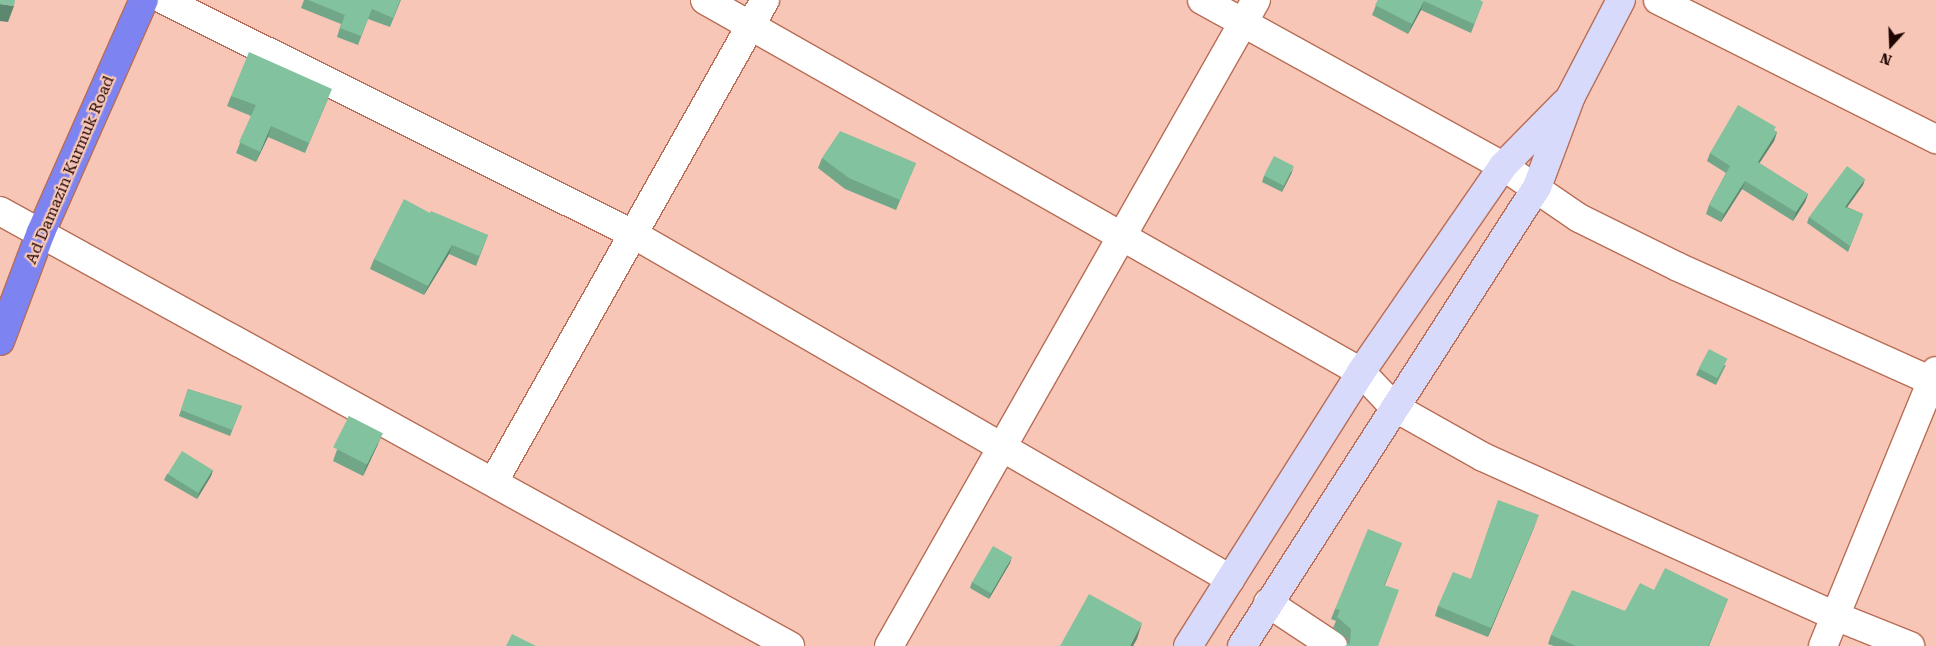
<!DOCTYPE html>
<html>
<head>
<meta charset="utf-8">
<style>
  body { margin:0 }
  #map { position:relative; width:1936px; height:646px; overflow:hidden; background:#f7c6b6; font-family:"Roboto Serif",serif }
  div>[style] { position:absolute }
  [style*='--x'] { left:calc(var(--x)*1px); top:calc(var(--y)*1px); width:calc(var(--w)*1px); rotate:calc(var(--a)*1deg) }
  .roads { filter:drop-shadow(1px 0 #b86d56) drop-shadow(-1px 0 #b86d56) drop-shadow(0 1px #b86d56) drop-shadow(0 -1px #b86d56) }
  .street>* { height:28px; margin:-14px; padding:0 14px; transform-origin:14px; border-radius:14px; background:#fff }
  .secondary>* { height:28px; margin:-14px; padding:0 14px; transform-origin:14px; border-radius:14px; background:#d8dafb }
  .highway>* { height:28px; margin:-14px; padding:0 14px; transform-origin:14px; border-radius:14px; background:#7d84f1 }
  .wall>* { inset:0; background:#71a788 }
  .shaded-wall>* { inset:0; background:#5c886f }
  .building>* { inset:0; background:#83c29e; transform-origin:0 0 }
  span { translate:-50% -50%; white-space:nowrap; text-align:center; line-height:1.15; -webkit-text-stroke:4.5px #f7c6b6; paint-order:stroke }
  .street-label { font-size:16px; color:#1f0500 }
  .north { position:absolute; left:1866px; top:20px; width:50px; height:50px; -webkit-text-stroke:4px #f7c6b6; paint-order:stroke; rotate:200deg; font-size:14px; font-weight:700; line-height:20px; text-align:center; color:#1f0500 }
  .north::after { content:''; display:block; margin:auto; width:18px; height:22px; background:#1f0500; clip-path:polygon(50% 0,100% 100%,50% 72%,0 100%) }
</style>
</head>
<body>
<div id="map">
  <div class="roads">
    <div class="street">
      <div style="--x:164;--y:0;--w:524;--a:26.52"></div>
      <div style="--x:633;--y:234;--w:690;--a:30.02"></div>
      <div style="--x:705;--y:0;--w:754;--a:29.56"></div>
      <div style="--x:1361;--y:372;--w:48;--a:46.7"></div>
      <div style="--x:1394;--y:407;--w:102;--a:29.3"></div>
      <div style="--x:1483;--y:457;--w:386;--a:24.3"></div>
      <div style="--x:1835;--y:616;--w:81;--a:21.8"></div>
      <div style="--x:1202;--y:0;--w:344;--a:28.9"></div>
      <div style="--x:1503;--y:166;--w:92;--a:34.4"></div>
      <div style="--x:1579;--y:218;--w:110;--a:26.3"></div>
      <div style="--x:1678;--y:267;--w:283;--a:24.2"></div>
      <div style="--x:1658;--y:0;--w:311;--a:26.6"></div>
      <div style="--x:0;--y:211;--w:902;--a:28.84"></div>
      <div style="--x:494;--y:481;--w:552;--a:-60.6"></div>
      <div style="--x:1268;--y:603;--w:78;--a:33.5"></div>
      <div style="--x:889;--y:646;--w:743;--a:-60.4"></div>
      <div style="--x:1823;--y:646;--w:297;--a:-67.7"></div>
    </div>
    <div class="secondary">
      <div style="--x:1188;--y:646;--w:324;--a:-57.7"></div>
      <div style="--x:1361;--y:372;--w:250;--a:-55.4"></div>
      <div style="--x:1503;--y:166;--w:88;--a:-45.5"></div>
      <div style="--x:1242;--y:646;--w:546;--a:-57.27"></div>
      <div style="--x:1537;--y:187;--w:97;--a:-69.5"></div>
      <div style="--x:1571;--y:96;--w:108;--a:-62.5"></div>
    </div>
    <div class="highway">
      <div style="--x:0;--y:341;--w:116;--a:-69.4"></div>
      <div style="--x:41;--y:232;--w:254;--a:-66.1"></div>
    </div>
  </div>
  <div class="wall">
    <div style="clip-path:polygon(304px 0,401px 0,390px 27px,368px 19px,358px 45px,337px 37px,341px 24px,301px 8px)"></div>
    <div style="clip-path:polygon(1378px 0,1483px 2px,1471px 33px,1421px 10px,1408px 34px,1372px 15px)"></div>
    <div style="clip-path:polygon(231px 96px,328px 99px,305px 153px,268px 137px,256px 162px,236px 153px,251px 116px,227px 106px)"></div>
    <div style="clip-path:polygon(1775px 131px,1777px 132px,1774px 141px,1759px 163px,1808px 194px,1805px 202px,1793px 221px,1742px 189px,1721px 222px,1706px 214px,1709px 205px,1726px 173px,1707px 161px,1710px 153px)"></div>
    <div style="clip-path:polygon(822px 158px,916px 163px,896px 210px,845px 189px,818px 168px)"></div>
    <div style="clip-path:polygon(1292px 172px,1282px 192px,1262px 182px,1264px 176px)"></div>
    <div style="clip-path:polygon(1863px 185px,1847px 207px,1863px 214px,1848px 252px,1807px 223px,1809px 217px)"></div>
    <div style="clip-path:polygon(430px 213px,488px 235px,476px 266px,449px 254px,424px 295px,370px 269px,374px 259px)"></div>
    <div style="clip-path:polygon(1726px 365px,1716px 385px,1696px 375px,1699px 369px)"></div>
    <div style="clip-path:polygon(188px 389px,242px 406px,230px 436px,179px 416px)"></div>
    <div style="clip-path:polygon(349px 416px,378px 444px,363px 476px,333px 461px)"></div>
    <div style="clip-path:polygon(213px 470px,211px 476px,197px 499px,164px 480px,167px 474px)"></div>
    <div style="clip-path:polygon(1535px 525px,1488px 637px,1435px 616px,1438px 606px)"></div>
    <div style="clip-path:polygon(1402px 543px,1385px 585px,1378px 646px,1347px 645px,1347px 639px,1333px 628px,1336px 621px,1331px 619px,1335px 609px)"></div>
    <div style="clip-path:polygon(1010px 563px,989px 599px,970px 588px,972px 582px)"></div>
    <div style="clip-path:polygon(1654px 590px,1728px 599px,1709px 646px,1554px 646px,1548px 644px,1551px 635px,1625px 611px)"></div>
  </div>
  <div class="shaded-wall">
    <div style="clip-path:polygon(1424px 1px,1421px 10px,1408px 34px,1412px 24px)"></div>
    <div style="clip-path:polygon(0 4px,14px 6px,8px 22px,0 21px)"></div>
    <div style="clip-path:polygon(271px 126px,268px 137px,256px 162px,260px 152px)"></div>
    <div style="clip-path:polygon(1777px 132px,1774px 141px,1755px 170px,1758px 162px)"></div>
    <div style="clip-path:polygon(1294px 166px,1292px 172px,1282px 192px,1284px 187px)"></div>
    <div style="clip-path:polygon(1865px 179px,1863px 185px,1843px 213px,1845px 207px)"></div>
    <div style="clip-path:polygon(1745px 181px,1742px 189px,1721px 222px,1724px 214px)"></div>
    <div style="clip-path:polygon(1808px 194px,1805px 202px,1793px 221px,1796px 212px)"></div>
    <div style="clip-path:polygon(452px 245px,449px 254px,424px 295px,428px 286px)"></div>
    <div style="clip-path:polygon(383px 433px,378px 444px,363px 476px,367px 464px)"></div>
    <div style="clip-path:polygon(213px 470px,211px 476px,197px 499px,199px 493px)"></div>
    <div style="clip-path:polygon(1539px 515px,1535px 525px,1488px 637px,1491px 628px)"></div>
    <div style="clip-path:polygon(1012px 557px,1010px 563px,989px 599px,991px 593px)"></div>
    <div style="clip-path:polygon(1142px 623px,1137px 639px,1133px 646px,1130px 646px)"></div>
  </div>
  <div class="building">
    <div style="clip-path:polygon(0 0,15px 0,14px 6px,0 4px)"></div>
    <div style="clip-path:polygon(308px 0,400px 0,393px 18px,372px 9px,361px 36px,340px 28px,345px 15px)"></div>
    <div style="clip-path:polygon(1378px 0,1480px 0,1483px 2px,1474px 24px,1424px 1px,1412px 24px,1375px 5px)"></div>
    <div style="clip-path:polygon(249px 52px,332px 89px,309px 143px,271px 126px,260px 152px,239px 142px,256px 105px,231px 96px)"></div>
    <div style="clip-path:polygon(1738px 105px,1776px 127px,1774px 130px,1777px 132px,1758px 162px,1808px 194px,1796px 212px,1745px 181px,1724px 214px,1709px 205px,1730px 166px,1710px 153px)"></div>
    <div style="clip-path:polygon(840px 131px,916px 163px,900px 200px,849px 178px,822px 158px)"></div>
    <div style="left:1274px;top:156px;width:22px;height:22px;rotate:27deg"></div>
    <div style="clip-path:polygon(1847px 166px,1865px 179px,1845px 207px,1863px 214px,1850px 246px,1809px 217px)"></div>
    <div style="clip-path:polygon(404px 199px,430px 213px,431px 211px,488px 235px,479px 256px,452px 245px,428px 286px,374px 259px)"></div>
    <div style="left:1709px;top:349px;width:21px;height:22px;rotate:28deg"></div>
    <div style="clip-path:polygon(188px 389px,242px 406px,232px 430px,181px 410px)"></div>
    <div style="left:349px;top:416px;width:38px;height:35px;rotate:27deg"></div>
    <div style="left:182px;top:451px;width:36px;height:27px;rotate:32deg"></div>
    <div style="clip-path:polygon(1498px 500px,1539px 515px,1491px 628px,1438px 606px,1453px 572px,1471px 579px)"></div>
    <div style="clip-path:polygon(1368px 529px,1402px 543px,1384px 585px,1399px 590px,1378px 646px,1345px 646px,1350px 643px,1351px 629px,1337px 617px,1340px 610px,1335px 609px)"></div>
    <div style="left:993px;top:546px;width:22px;height:42px;rotate:30deg"></div>
    <div style="clip-path:polygon(1665px 568px,1728px 599px,1708px 646px,1576px 646px,1551px 635px,1572px 590px,1625px 611px,1640px 583px,1654px 590px)"></div>
    <div style="clip-path:polygon(1089px 594px,1142px 623px,1130px 646px,1060px 646px)"></div>
    <div style="clip-path:polygon(512px 634px,536px 646px,506px 646px)"></div>
  </div>
  <div class="street-label">
    <span style="left:70px;top:170px;rotate:-67deg">Ad Damazin Kurmuk Road</span>
  </div>
  <div class="north">N</div>
</div>
</body>
</html>
